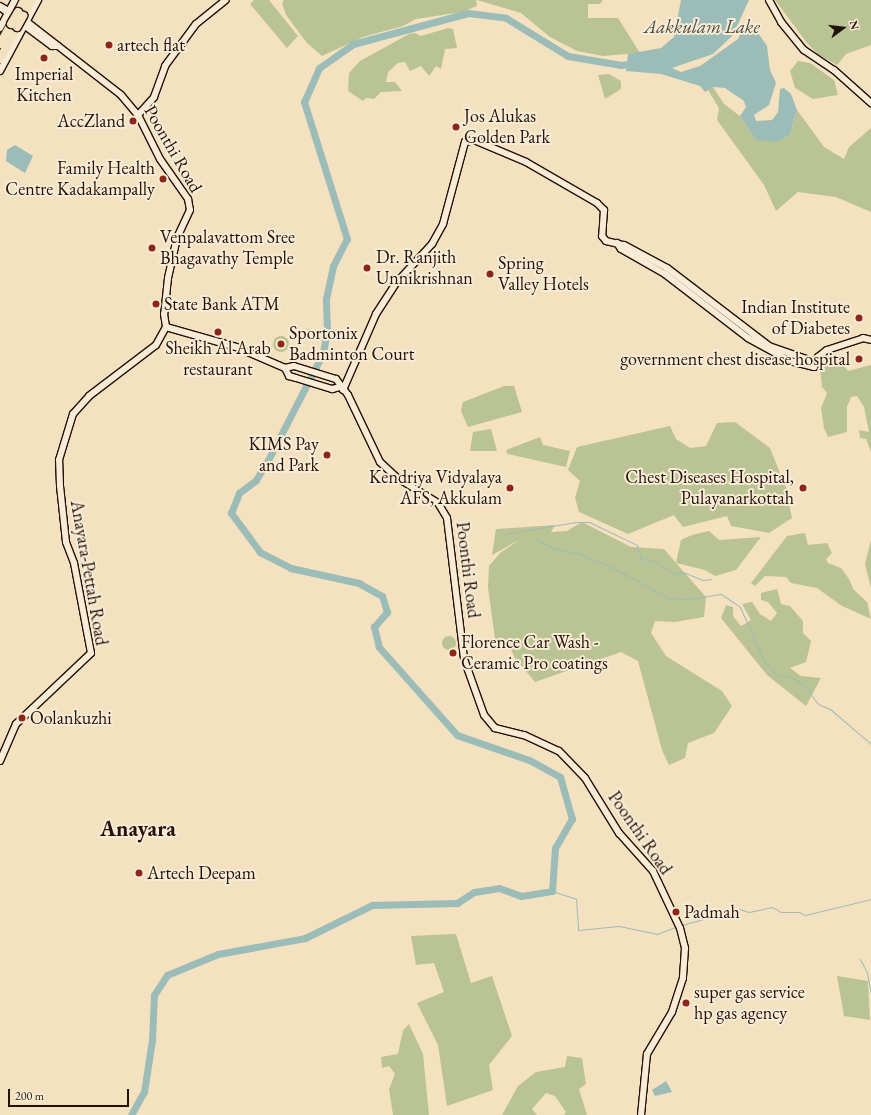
<!DOCTYPE html>
<html>
<head>
<meta charset="utf-8">
<style>
  body { margin:0 }
  #map { position:relative; width:871px; height:1115px; overflow:hidden; background:#f4e1c0; font-family:"EB Garamond",serif }
  div>[style] { position:absolute }
  [style*='--x'] { left:calc(var(--x)*1px); top:calc(var(--y)*1px); width:calc(var(--w)*1px); rotate:calc(var(--a)*1deg) }
  .green>* { inset:0; background:#bac393 }
  .round { border-radius:50% }
  .water>* { inset:0; background:#9cbcb8 }
  .stream>* { height:1px; margin:-0.5px; padding:0 0.5px; transform-origin:0.5px; border-radius:0.5px; background:#9cbcb8 }
  .river>* { height:7px; margin:-3.5px; padding:0 3.5px; transform-origin:3.5px; border-radius:3.5px; background:#9cbcb8 }
  .roads { filter:drop-shadow(1px 0 #241107) drop-shadow(-1px 0 #241107) drop-shadow(0 1px #241107) drop-shadow(0 -1px #241107) }
  .secondary>* { height:6px; margin:-3px; padding:0 3px; transform-origin:3px; border-radius:3px; background:#f8ecd6 }
  .highway>* { height:8px; margin:-4px; padding:0 4px; transform-origin:4px; border-radius:4px; background:#f4e1c0 }
  .bridges { filter:drop-shadow(1px 0 #241107) drop-shadow(-1px 0 #241107) drop-shadow(0 1px #241107) drop-shadow(0 -1px #241107) }
  .highway-bridge>* { height:8px; margin:-4px; padding:0 4px; transform-origin:4px; border-radius:4px; background:#f4e1c0 }
  .dots>* { width:11px; height:11px; translate:-50% -50%; box-sizing:border-box; border:2px solid #f8ecd6; border-radius:50% }
  span { translate:-50% -50%; white-space:nowrap; text-align:center; line-height:1.15; -webkit-text-stroke:4px #f8ecd6; paint-order:stroke }
  .poi-label { font-size:18px; color:#241107 }
  .left { translate:0 -50%; text-align:left }
  .right { translate:-100% -50%; text-align:right }
  .street-label { font-size:18px; color:#241107 }
  .water-label { font-size:19px; color:#4e4d45; font-style:italic }
  .district-label { font-size:22px; color:#241107; font-weight:700 }
  .north { position:absolute; left:823px; top:8px; width:40px; height:40px; -webkit-text-stroke:3px #f8ecd6; paint-order:stroke; rotate:75deg; font-size:11px; font-weight:700; line-height:16px; text-align:center; color:#241107 }
  .north::after { content:''; display:block; margin:auto; width:14px; height:18px; background:#241107; clip-path:polygon(50% 0,100% 100%,50% 72%,0 100%) }
  .scale { position:absolute; left:8px; top:1089px; width:121px; height:18px; box-sizing:border-box; border:2px solid #241107; border-top:0; padding-left:5px; font-size:12px; line-height:14px; white-space:nowrap; color:#241107; -webkit-text-stroke:3px #f8ecd6; paint-order:stroke }
</style>
</head>
<body>
<div id="map">
  <div class="green">
    <div style="clip-path:polygon(254px 0,269px 0,298px 36px,287px 48px,250px 4px)"></div>
    <div style="clip-path:polygon(284px 0,476px 0,477px 6px,462px 12px,416px 19px,403px 26px,363px 37px,322px 56px,307px 43px,286px 15px,282px 3px)"></div>
    <div style="clip-path:polygon(477px 0,603px 0,600px 4px,588px 4px,588px 18px,618px 18px,640px 53px,603px 56px,577px 51px,550px 37px,521px 13px)"></div>
    <div style="clip-path:polygon(775px 0,871px 0,871px 45px,846px 54px,837px 65px,819px 55px,807px 43px)"></div>
    <div style="clip-path:polygon(448px 28px,453px 29px,457px 48px,445px 49px,441px 69px,436px 66px,429px 76px,421px 66px,410px 71px,405px 62px,398px 63px,388px 72px,386px 82px,395px 82px,402px 91px,381px 92px,374px 99px,366px 98px,363px 101px,348px 91px,349px 73px,360px 61px,409px 34px,415px 33px,421px 36px)"></div>
    <div style="clip-path:polygon(798px 61px,810px 63px,834px 80px,838px 95px,813px 99px,795px 88px,790px 71px)"></div>
    <div style="clip-path:polygon(609px 74px,621px 81px,621px 89px,605px 99px,598px 75px)"></div>
    <div style="clip-path:polygon(713px 87px,724px 104px,740px 116px,756px 140px,790px 134px,797px 110px,824px 147px,844px 159px,849px 147px,871px 128px,871px 212px,836px 197px,798px 192px,776px 211px,764px 185px,717px 120px,719px 108px,708px 90px)"></div>
    <div class="round" style="left:273px;top:336px;width:16px;height:16px"></div>
    <div style="clip-path:polygon(837px 356px,848px 371px,871px 365px,871px 452px,866px 439px,860px 438px,859px 430px,869px 432px,864px 407px,857px 396px,851px 397px,847px 407px,847px 432px,828px 437px,824px 428px,821px 408px,827px 393px,822px 387px,820px 368px,828px 358px)"></div>
    <div style="clip-path:polygon(504px 386px,514px 386px,522px 412px,468px 427px,461px 411px,463px 402px)"></div>
    <div style="clip-path:polygon(735px 422px,770px 448px,786px 488px,792px 518px,769px 533px,731px 526px,727px 516px,683px 527px,674px 515px,628px 534px,579px 512px,575px 498px,580px 481px,568px 470px,577px 447px,670px 426px,676px 439px,690px 448px,706px 446px,717px 423px)"></div>
    <div style="clip-path:polygon(491px 429px,497px 451px,470px 451px,473px 432px)"></div>
    <div style="clip-path:polygon(540px 437px,543px 445px,570px 451px,566px 467px,508px 454px,506px 450px)"></div>
    <div style="clip-path:polygon(582px 522px,631px 547px,664px 549px,676px 563px,681px 540px,692px 535px,709px 531px,719px 540px,761px 537px,736px 570px,715px 576px,705px 570px,676px 563px,706px 597px,704px 617px,675px 622px,655px 621px,651px 633px,666px 656px,722px 691px,732px 706px,714px 733px,688px 743px,685px 758px,669px 765px,662px 750px,638px 661px,621px 652px,535px 682px,515px 658px,507px 641px,495px 639px,488px 587px,489px 566px,500px 553px,519px 540px,492px 555px,496px 529px,555px 525px,551px 532px,567px 531px)"></div>
    <div style="clip-path:polygon(805px 533px,808px 545px,827px 543px,832px 553px,826px 559px,828px 563px,841px 568px,849px 579px,854px 590px,867px 602px,871px 619px,842px 606px,817px 588px,791px 583px,786px 577px,765px 576px,755px 586px,751px 583px,787px 536px)"></div>
    <div style="clip-path:polygon(871px 540px,871px 588px,865px 564px)"></div>
    <div style="clip-path:polygon(777px 589px,781px 604px,790px 606px,803px 621px,803px 633px,811px 641px,806px 662px,790px 668px,801px 676px,821px 678px,806px 706px,767px 675px,721px 618px,726px 605px,733px 607px,733px 616px,741px 626px,751px 620px,742px 604px,752px 602px,760px 614px,771px 621px,777px 613px,768px 602px,761px 600px,761px 593px)"></div>
    <div class="round" style="left:442px;top:636px;width:14px;height:14px"></div>
    <div style="clip-path:polygon(456px 934px,471px 983px,492px 976px,512px 1036px,489px 1065px,493px 1090px,447px 1106px,438px 1045px,417px 1003px,444px 992px,434px 963px,416px 965px,411px 936px)"></div>
    <div style="clip-path:polygon(837px 976px,868px 981px,870px 1020px,844px 1016px)"></div>
    <div style="clip-path:polygon(409px 1024px,423px 1054px,429px 1115px,393px 1115px,389px 1089px,395px 1074px,389px 1066px,382px 1068px,381px 1057px,398px 1054px,403px 1030px)"></div>
    <div style="clip-path:polygon(567px 1056px,582px 1058px,586px 1084px,579px 1089px,587px 1115px,564px 1115px,566px 1112px,555px 1096px,546px 1093px,532px 1109px,537px 1115px,502px 1115px,518px 1086px,536px 1072px,565px 1067px)"></div>
  </div>
  <div class="water">
    <div style="clip-path:polygon(681px 0,749px 0,733px 35px,713px 54px,672px 68px,681px 72px,700px 66px,738px 39px,744px 26px,748px 24px,754px 27px,767px 46px,770px 70px,776px 83px,769px 105px,754px 115px,756px 121px,772px 120px,778px 112px,780px 89px,784px 88px,791px 94px,797px 110px,790px 134px,777px 142px,756px 140px,740px 116px,746px 107px,744px 101px,725px 88px,713px 87px,705px 92px,700px 86px,661px 74px,626px 71px,628px 54px,661px 48px,674px 37px)"></div>
    <div style="clip-path:polygon(15px 145px,33px 156px,25px 173px,6px 161px,7px 150px)"></div>
    <div style="clip-path:polygon(666px 1081px,672px 1092px,655px 1096px,652px 1090px)"></div>
  </div>
  <div class="stream">
    <div style="--x:505;--y:534;--w:72;--a:-9.6"></div>
    <div style="--x:576;--y:522;--w:13;--a:0"></div>
    <div style="--x:589;--y:522;--w:53;--a:25.6"></div>
    <div style="--x:637;--y:545;--w:15;--a:74"></div>
    <div style="--x:641;--y:559;--w:11;--a:5"></div>
    <div style="--x:652;--y:560;--w:27;--a:31"></div>
    <div style="--x:675;--y:574;--w:8;--a:-14"></div>
    <div style="--x:683;--y:572;--w:22;--a:22"></div>
    <div style="--x:703;--y:580;--w:8;--a:-7"></div>
    <div style="--x:535;--y:538;--w:20;--a:30"></div>
    <div style="--x:552;--y:548;--w:29;--a:12"></div>
    <div style="--x:580;--y:554;--w:38;--a:23"></div>
    <div style="--x:615;--y:569;--w:61;--a:28.2"></div>
    <div style="--x:669;--y:598;--w:20;--a:3"></div>
    <div style="--x:689;--y:599;--w:32;--a:-9"></div>
    <div style="--x:721;--y:594;--w:23;--a:34"></div>
    <div style="--x:740;--y:607;--w:59;--a:66"></div>
    <div style="--x:764;--y:661;--w:19;--a:47"></div>
    <div style="--x:777;--y:675;--w:12;--a:5"></div>
    <div style="--x:789;--y:676;--w:16;--a:30"></div>
    <div style="--x:803;--y:684;--w:25;--a:53"></div>
    <div style="--x:818;--y:704;--w:13;--a:23"></div>
    <div style="--x:830;--y:709;--w:54;--a:40.5"></div>
    <div style="--x:552;--y:891;--w:25;--a:18"></div>
    <div style="--x:576;--y:899;--w:31;--a:86"></div>
    <div style="--x:578;--y:930;--w:41;--a:-5.6"></div>
    <div style="--x:619;--y:926;--w:39;--a:12"></div>
    <div style="--x:657;--y:934;--w:19;--a:-21"></div>
    <div style="--x:682;--y:925;--w:59;--a:-15.7"></div>
    <div style="--x:739;--y:909;--w:10;--a:17"></div>
    <div style="--x:749;--y:912;--w:24;--a:-12"></div>
    <div style="--x:772;--y:907;--w:10;--a:29"></div>
    <div style="--x:781;--y:912;--w:18;--a:0"></div>
    <div style="--x:799;--y:912;--w:7;--a:27"></div>
    <div style="--x:805;--y:915;--w:68;--a:-13.6"></div>
    <div style="--x:860;--y:959;--w:16;--a:63"></div>
    <div style="--x:867;--y:973;--w:21;--a:79"></div>
  </div>
  <div class="river">
    <div style="--x:131;--y:1115;--w:26;--a:-61"></div>
    <div style="--x:144;--y:1092;--w:53;--a:-81.3"></div>
    <div style="--x:152;--y:1040;--w:45;--a:-87.5"></div>
    <div style="--x:154;--y:995;--w:24;--a:-57"></div>
    <div style="--x:167;--y:975;--w:55;--a:-22.4"></div>
    <div style="--x:218;--y:954;--w:88;--a:-10.4"></div>
    <div style="--x:305;--y:938;--w:75;--a:-26.2"></div>
    <div style="--x:372;--y:905;--w:85;--a:-1.3"></div>
    <div style="--x:457;--y:903;--w:20;--a:-33"></div>
    <div style="--x:474;--y:892;--w:25;--a:-9"></div>
    <div style="--x:499;--y:888;--w:23;--a:20"></div>
    <div style="--x:521;--y:896;--w:31;--a:-9"></div>
    <div style="--x:552;--y:891;--w:43;--a:-86"></div>
    <div style="--x:555;--y:848;--w:34;--a:-60"></div>
    <div style="--x:572;--y:819;--w:44;--a:-105.9"></div>
    <div style="--x:560;--y:777;--w:35;--a:-151"></div>
    <div style="--x:529;--y:760;--w:76;--a:-160.9"></div>
    <div style="--x:457;--y:735;--w:118;--a:-131.6"></div>
    <div style="--x:379;--y:647;--w:21;--a:-104"></div>
    <div style="--x:374;--y:627;--w:20;--a:-49"></div>
    <div style="--x:387;--y:612;--w:17;--a:-107"></div>
    <div style="--x:382;--y:596;--w:26;--a:-151"></div>
    <div style="--x:359;--y:583;--w:70;--a:-167.6"></div>
    <div style="--x:291;--y:568;--w:35;--a:-153"></div>
    <div style="--x:260;--y:552;--w:49;--a:-126.6"></div>
    <div style="--x:231;--y:513;--w:22;--a:-68"></div>
    <div style="--x:239;--y:493;--w:21;--a:-37"></div>
    <div style="--x:256;--y:480;--w:21;--a:-59"></div>
    <div style="--x:267;--y:462;--w:123;--a:-62.8"></div>
    <div style="--x:323;--y:353;--w:23;--a:-80"></div>
    <div style="--x:327;--y:330;--w:31;--a:-92"></div>
    <div style="--x:326;--y:299;--w:34;--a:-78"></div>
    <div style="--x:333;--y:266;--w:30;--a:-63"></div>
    <div style="--x:347;--y:239;--w:144;--a:-107.4"></div>
    <div style="--x:304;--y:102;--w:37;--a:-66"></div>
    <div style="--x:319;--y:68;--w:42;--a:-35.2"></div>
    <div style="--x:353;--y:44;--w:119;--a:-15.1"></div>
    <div style="--x:468;--y:13;--w:38;--a:7"></div>
    <div style="--x:506;--y:18;--w:73;--a:31.5"></div>
    <div style="--x:568;--y:56;--w:54;--a:9.6"></div>
    <div style="--x:621;--y:65;--w:15;--a:-8"></div>
  </div>
  <div class="roads">
    <div class="secondary">
      <div style="--x:769;--y:0;--w:25;--a:61"></div>
      <div style="--x:781;--y:22;--w:36;--a:51"></div>
      <div style="--x:804;--y:50;--w:36;--a:34"></div>
      <div style="--x:834;--y:70;--w:50;--a:41.7"></div>
      <div style="--x:0;--y:6;--w:30;--a:30"></div>
      <div style="--x:26;--y:21;--w:120;--a:37.9"></div>
      <div style="--x:121;--y:95;--w:26;--a:50"></div>
      <div style="--x:138;--y:115;--w:49;--a:63.4"></div>
      <div style="--x:160;--y:159;--w:49;--a:55"></div>
      <div style="--x:188;--y:199;--w:11;--a:80"></div>
      <div style="--x:190;--y:210;--w:31;--a:115"></div>
      <div style="--x:177;--y:238;--w:41;--a:102.7"></div>
      <div style="--x:168;--y:278;--w:36;--a:96"></div>
      <div style="--x:164;--y:314;--w:13;--a:81"></div>
      <div style="--x:166;--y:327;--w:73;--a:15.9"></div>
      <div style="--x:236;--y:347;--w:53;--a:23.2"></div>
      <div style="--x:285;--y:368;--w:9;--a:-13"></div>
      <div style="--x:294;--y:366;--w:44;--a:17.2"></div>
      <div style="--x:336;--y:379;--w:20;--a:53"></div>
      <div style="--x:348;--y:395;--w:74;--a:64.5"></div>
      <div style="--x:380;--y:462;--w:22;--a:43"></div>
      <div style="--x:396;--y:477;--w:49;--a:31.8"></div>
      <div style="--x:438;--y:503;--w:17;--a:59"></div>
      <div style="--x:447;--y:518;--w:142;--a:83.1"></div>
      <div style="--x:464;--y:659;--w:59;--a:70.3"></div>
      <div style="--x:484;--y:715;--w:17;--a:50"></div>
      <div style="--x:495;--y:728;--w:30;--a:14"></div>
      <div style="--x:524;--y:735;--w:38;--a:25"></div>
      <div style="--x:559;--y:751;--w:37;--a:46"></div>
      <div style="--x:585;--y:778;--w:65;--a:58.3"></div>
      <div style="--x:619;--y:833;--w:51;--a:48.2"></div>
      <div style="--x:653;--y:871;--w:63;--a:64.7"></div>
      <div style="--x:680;--y:928;--w:21;--a:76"></div>
      <div style="--x:685;--y:948;--w:30;--a:94"></div>
      <div style="--x:683;--y:978;--w:36;--a:108"></div>
      <div style="--x:672;--y:1012;--w:49;--a:120.8"></div>
      <div style="--x:647;--y:1054;--w:61;--a:95.6"></div>
      <div style="--x:0;--y:7;--w:65;--a:36.9"></div>
      <div style="--x:52;--y:46;--w:6;--a:0"></div>
      <div style="--x:0;--y:28;--w:32;--a:-62"></div>
      <div style="--x:0;--y:71;--w:81;--a:-61.8"></div>
      <div style="--x:138;--y:115;--w:24;--a:-48"></div>
      <div style="--x:154;--y:97;--w:33;--a:-70"></div>
      <div style="--x:165;--y:66;--w:52;--a:-53.6"></div>
      <div style="--x:196;--y:24;--w:38;--a:-39"></div>
      <div style="--x:617;--y:243;--w:7;--a:56"></div>
      <div style="--x:621;--y:249;--w:51;--a:29.6"></div>
      <div style="--x:665;--y:274;--w:105;--a:37.6"></div>
      <div style="--x:748;--y:338;--w:48;--a:28.7"></div>
      <div style="--x:790;--y:361;--w:25;--a:14"></div>
      <div style="--x:814;--y:367;--w:11;--a:-68"></div>
      <div style="--x:818;--y:357;--w:11;--a:-38"></div>
      <div style="--x:827;--y:350;--w:38;--a:-18"></div>
      <div style="--x:863;--y:338;--w:8;--a:14"></div>
      <div style="--x:285;--y:368;--w:9;--a:63"></div>
      <div style="--x:289;--y:376;--w:7;--a:16"></div>
      <div style="--x:296;--y:378;--w:38;--a:17"></div>
      <div style="--x:332;--y:389;--w:8;--a:-14"></div>
      <div style="--x:343;--y:390;--w:83;--a:-66.5"></div>
      <div style="--x:376;--y:314;--w:38;--a:-57"></div>
      <div style="--x:397;--y:282;--w:52;--a:-47.4"></div>
      <div style="--x:432;--y:244;--w:23;--a:-61"></div>
      <div style="--x:443;--y:224;--w:85;--a:-75"></div>
      <div style="--x:465;--y:142;--w:9;--a:-13"></div>
      <div style="--x:474;--y:140;--w:56;--a:22.9"></div>
      <div style="--x:526;--y:162;--w:82;--a:30"></div>
      <div style="--x:597;--y:203;--w:10;--a:45"></div>
      <div style="--x:604;--y:210;--w:26;--a:94"></div>
      <div style="--x:602;--y:236;--w:6;--a:51"></div>
      <div style="--x:606;--y:241;--w:18;--a:13"></div>
      <div style="--x:624;--y:245;--w:49;--a:28.1"></div>
      <div style="--x:667;--y:268;--w:128;--a:37.4"></div>
      <div style="--x:769;--y:346;--w:49;--a:19.2"></div>
      <div style="--x:0;--y:761;--w:40;--a:-66.6"></div>
      <div style="--x:16;--y:724;--w:103;--a:-43.4"></div>
      <div style="--x:91;--y:653;--w:92;--a:-100.7"></div>
      <div style="--x:74;--y:563;--w:22;--a:-111"></div>
      <div style="--x:66;--y:542;--w:56;--a:-96.1"></div>
      <div style="--x:60;--y:486;--w:26;--a:-92"></div>
      <div style="--x:59;--y:460;--w:48;--a:-73.1"></div>
      <div style="--x:73;--y:414;--w:24;--a:-48"></div>
      <div style="--x:89;--y:396;--w:84;--a:-37.3"></div>
      <div style="--x:156;--y:345;--w:21;--a:-61"></div>
    </div>
    <div class="highway">
      <div style="--x:18;--y:12;--w:13;--a:-63"></div>
      <div style="--x:23;--y:16;--w:18;--a:-61"></div>
      <div style="--x:0;--y:44;--w:23;--a:-61"></div>
      <div style="--x:0;--y:59;--w:36;--a:-62"></div>
    </div>
  </div>
  <div class="bridges">
    <div class="highway-bridge">
      <div style="--x:11;--y:24;--w:14;--a:-60"></div>
      <div style="--x:17;--y:27;--w:13;--a:-61"></div>
    </div>
  </div>
  <div class="dots">
    <div style="left:109px;top:45px;background:#8f2418"></div>
    <div style="left:44px;top:58px;background:#8f2418"></div>
    <div style="left:133px;top:121px;background:#8f2418"></div>
    <div style="left:456px;top:127px;background:#8f2418"></div>
    <div style="left:163px;top:179px;background:#8f2418"></div>
    <div style="left:152px;top:248px;background:#8f2418"></div>
    <div style="left:367px;top:268px;background:#8f2418"></div>
    <div style="left:490px;top:274px;background:#8f2418"></div>
    <div style="left:156px;top:304px;background:#8f2418"></div>
    <div style="left:859px;top:318px;background:#8f2418"></div>
    <div style="left:218px;top:332px;background:#8f2418"></div>
    <div style="left:281px;top:344px;background:#8f2418"></div>
    <div style="left:859px;top:359px;background:#8f2418"></div>
    <div style="left:327px;top:455px;background:#8f2418"></div>
    <div style="left:510px;top:488px;background:#8f2418"></div>
    <div style="left:803px;top:488px;background:#8f2418"></div>
    <div style="left:453px;top:653px;background:#8f2418"></div>
    <div style="left:22px;top:718px;background:#8f2418"></div>
    <div style="left:139px;top:873px;background:#8f2418"></div>
    <div style="left:676px;top:912px;background:#8f2418"></div>
    <div style="left:686px;top:1003px;background:#8f2418"></div>
  </div>
  <div class="poi-label">
    <span class="left" style="left:117px;top:45px">artech flat</span>
    <span style="left:44px;top:85px">Imperial<br>Kitchen</span>
    <span class="left" style="left:464px;top:127px">Jos Alukas<br>Golden Park</span>
    <span class="right" style="left:125px;top:121px">AccZland</span>
    <span class="right" style="left:155px;top:179px">Family Health<br>Centre Kadakampally</span>
    <span class="left" style="left:160px;top:248px">Venpalavattom Sree<br>Bhagavathy Temple</span>
    <span class="left" style="left:376px;top:268px">Dr. Ranjith<br>Unnikrishnan</span>
    <span class="left" style="left:498px;top:274px">Spring<br>Valley Hotels</span>
    <span class="left" style="left:164px;top:304px">State Bank ATM</span>
    <span class="right" style="left:850px;top:318px">Indian Institute<br>of Diabetes</span>
    <span class="left" style="left:289px;top:344px">Sportonix<br>Badminton Court</span>
    <span style="left:218px;top:359px">Sheikh Al Arab<br>restaurant</span>
    <span class="right" style="left:850px;top:359px">government chest disease hospital</span>
    <span class="right" style="left:319px;top:455px">KIMS Pay<br>and Park</span>
    <span class="right" style="left:502px;top:488px">Kendriya Vidyalaya<br>AFS, Akkulam</span>
    <span class="right" style="left:794px;top:488px">Chest Diseases Hospital,<br>Pulayanarkottah</span>
    <span class="left" style="left:461px;top:653px">Florence Car Wash -<br>Ceramic Pro coatings</span>
    <span class="left" style="left:30px;top:718px">Oolankuzhi</span>
    <span class="left" style="left:147px;top:873px">Artech Deepam</span>
    <span class="left" style="left:684px;top:912px">Padmah</span>
    <span class="left" style="left:694px;top:1003px">super gas service<br>hp gas agency</span>
  </div>
  <div class="street-label">
    <span style="left:173px;top:149px;rotate:60deg">Poonthi Road</span>
    <span style="left:468px;top:570px;rotate:83deg">Poonthi Road</span>
    <span style="left:89px;top:573px;rotate:80deg">Anayara-Pettah Road</span>
    <span style="left:640px;top:833px;rotate:55deg">Poonthi Road</span>
  </div>
  <div class="water-label">
    <span style="left:702px;top:27px">Aakkulam Lake</span>
  </div>
  <div class="district-label">
    <span style="left:138px;top:829px">Anayara</span>
  </div>
  <div class="north">N</div>
  <div class="scale">200 m</div>
</div>
</body>
</html>
